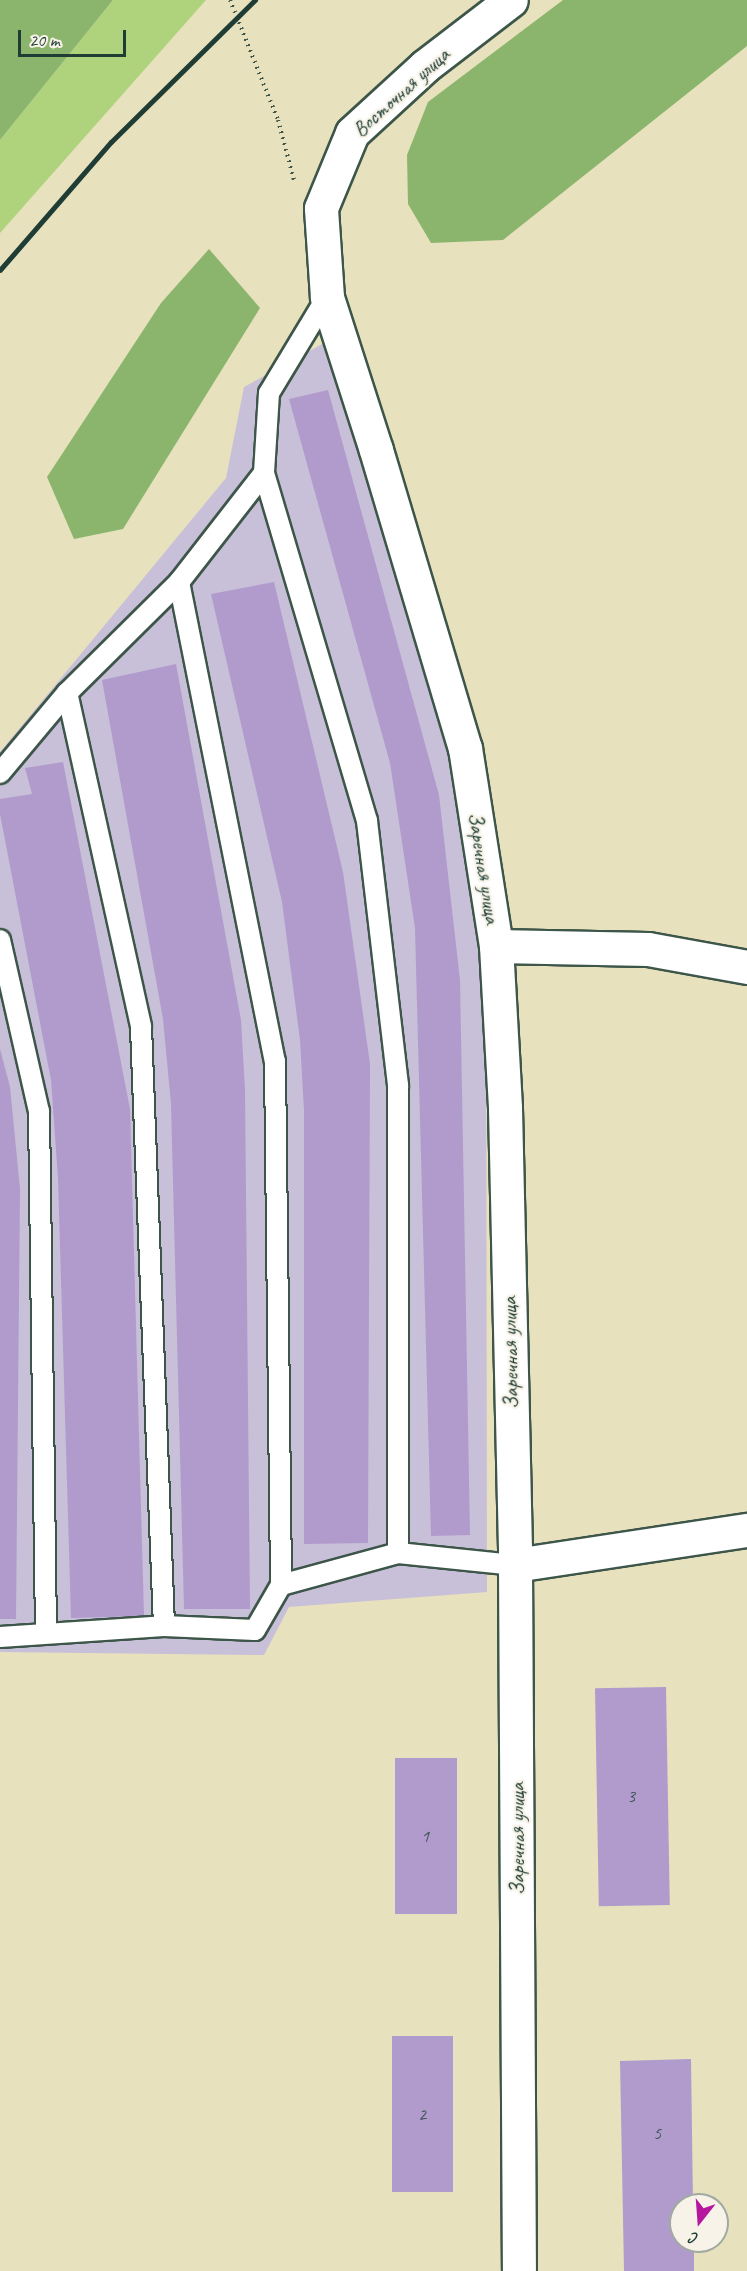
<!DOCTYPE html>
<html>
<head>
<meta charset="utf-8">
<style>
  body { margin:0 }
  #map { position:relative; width:747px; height:2271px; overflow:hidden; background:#e7e1be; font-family:Caveat,sans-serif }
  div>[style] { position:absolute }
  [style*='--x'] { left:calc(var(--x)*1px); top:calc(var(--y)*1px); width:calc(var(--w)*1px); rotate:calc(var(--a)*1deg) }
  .industrial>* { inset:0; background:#c8bfd8 }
  .green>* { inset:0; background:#afd37c }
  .forest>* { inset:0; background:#8bb56c }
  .building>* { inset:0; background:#b09bcc; transform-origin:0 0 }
  .path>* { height:4px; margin-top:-2px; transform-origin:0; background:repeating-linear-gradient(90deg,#3d5649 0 1.5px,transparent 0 6px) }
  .roads { filter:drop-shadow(2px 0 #3d5649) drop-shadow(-2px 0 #3d5649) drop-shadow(0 2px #3d5649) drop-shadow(0 -2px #3d5649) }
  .lane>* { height:20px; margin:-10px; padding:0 10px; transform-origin:10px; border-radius:10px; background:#fff }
  .street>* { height:33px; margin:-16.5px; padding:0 16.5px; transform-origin:16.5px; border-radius:16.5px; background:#fff }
  .secondary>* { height:33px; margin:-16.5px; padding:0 16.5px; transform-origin:16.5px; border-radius:16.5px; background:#fff }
  .rail>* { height:4.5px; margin:-2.25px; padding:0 2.25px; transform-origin:2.25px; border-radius:2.25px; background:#1f3d34 }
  span { translate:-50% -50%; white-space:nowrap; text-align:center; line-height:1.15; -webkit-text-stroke:4.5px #f7f3e8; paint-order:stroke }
  .number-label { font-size:18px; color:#43545a }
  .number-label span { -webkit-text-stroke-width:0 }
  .street-label { font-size:21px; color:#1f3d34 }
  .north { position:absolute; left:669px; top:2193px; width:60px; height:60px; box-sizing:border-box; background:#f7f3e8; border:2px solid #a1aaa0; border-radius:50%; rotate:197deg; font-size:16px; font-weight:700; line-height:24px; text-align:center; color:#1f3d34 }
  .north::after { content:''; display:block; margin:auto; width:21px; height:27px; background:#b5179e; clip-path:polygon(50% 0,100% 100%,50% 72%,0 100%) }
  .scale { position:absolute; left:18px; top:30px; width:108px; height:27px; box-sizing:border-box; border:3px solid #1f3d34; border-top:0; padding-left:8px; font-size:18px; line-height:21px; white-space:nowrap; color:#1f3d34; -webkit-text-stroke:4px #f7f3e8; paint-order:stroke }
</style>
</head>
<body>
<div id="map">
  <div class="industrial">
    <div style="clip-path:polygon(324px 343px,452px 754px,486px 948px,487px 1592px,289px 1607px,264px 1655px,0 1652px,0 752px,226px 478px,244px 387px)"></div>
  </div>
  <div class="green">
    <div style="clip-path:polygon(113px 0,206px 0,0 233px,0 140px)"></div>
  </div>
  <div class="forest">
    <div style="clip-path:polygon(0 0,113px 0,0 140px)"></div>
    <div style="clip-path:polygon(563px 0,747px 0,747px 46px,503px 240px,431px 243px,408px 204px,407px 155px,428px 102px)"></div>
    <div style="clip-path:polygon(209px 249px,260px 308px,123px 529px,74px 539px,47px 477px,161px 303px)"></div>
  </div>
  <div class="building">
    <div style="clip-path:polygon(328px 390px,439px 795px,460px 980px,470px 1535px,431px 1536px,415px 928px,390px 763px,289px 399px)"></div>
    <div style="clip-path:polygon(274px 582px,343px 872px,370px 1064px,368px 1543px,304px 1544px,304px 1110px,300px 1040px,282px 902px,211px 594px)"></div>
    <div style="clip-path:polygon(176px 664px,241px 1020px,245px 1090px,250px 1609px,184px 1609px,171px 1104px,163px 1019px,102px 680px)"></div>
    <div style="clip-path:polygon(63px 762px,130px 1109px,144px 1616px,71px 1618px,58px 1178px,51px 1080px,0 814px,0 799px,32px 794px,25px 768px)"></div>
    <div style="clip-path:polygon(0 1049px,10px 1087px,20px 1189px,16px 1619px,0 1619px)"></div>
    <div style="left:666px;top:1687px;width:218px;height:71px;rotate:89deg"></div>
    <div style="left:395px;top:1758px;width:62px;height:156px"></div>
    <div style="left:392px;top:2036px;width:61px;height:156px"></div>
    <div style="clip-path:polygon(691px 2059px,693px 2205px,681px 2205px,681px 2241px,694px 2241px,694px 2271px,624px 2271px,620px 2061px)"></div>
  </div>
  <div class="path">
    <div style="--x:230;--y:0;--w:129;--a:68.2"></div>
    <div style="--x:278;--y:120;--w:62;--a:75.1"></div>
  </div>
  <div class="roads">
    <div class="lane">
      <div style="--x:327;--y:297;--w:112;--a:121.1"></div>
      <div style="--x:269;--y:393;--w:80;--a:93.6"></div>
      <div style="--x:264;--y:473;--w:363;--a:73.5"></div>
      <div style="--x:367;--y:821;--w:266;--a:83.3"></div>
      <div style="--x:398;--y:1085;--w:468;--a:90"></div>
      <div style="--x:264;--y:473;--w:138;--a:127.9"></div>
      <div style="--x:179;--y:582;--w:489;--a:78.7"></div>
      <div style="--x:275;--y:1061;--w:524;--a:89.34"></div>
      <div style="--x:0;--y:773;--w:104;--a:-50.1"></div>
      <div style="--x:0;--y:940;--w:175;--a:77.2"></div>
      <div style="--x:39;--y:1111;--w:520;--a:89.23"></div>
      <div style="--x:164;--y:1626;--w:600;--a:-92.2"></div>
      <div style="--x:141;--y:1026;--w:341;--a:-102.5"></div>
      <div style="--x:67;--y:693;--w:158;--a:-44.7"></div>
      <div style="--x:0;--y:1637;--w:164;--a:-3.8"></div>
      <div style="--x:164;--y:1626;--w:91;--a:2.5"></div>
      <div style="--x:255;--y:1630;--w:52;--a:-60"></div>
      <div style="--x:281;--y:1585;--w:121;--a:-15.3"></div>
      <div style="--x:398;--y:1553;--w:118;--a:5.9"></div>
    </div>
    <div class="street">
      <div style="--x:376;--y:450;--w:311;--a:73.4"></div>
      <div style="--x:465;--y:748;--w:200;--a:81.1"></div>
      <div style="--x:496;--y:946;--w:162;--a:86.8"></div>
      <div style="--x:505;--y:1108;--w:457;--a:88.7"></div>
      <div style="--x:515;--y:1565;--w:706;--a:89.68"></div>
      <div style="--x:496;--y:946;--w:152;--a:1.1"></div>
      <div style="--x:648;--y:949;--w:101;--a:10.3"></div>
      <div style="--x:515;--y:1565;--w:235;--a:-8.6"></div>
    </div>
    <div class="secondary">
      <div style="--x:376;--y:450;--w:161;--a:-107.8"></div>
      <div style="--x:327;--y:297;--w:89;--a:-93.9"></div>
      <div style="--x:321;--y:208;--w:81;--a:-67.5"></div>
      <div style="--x:352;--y:133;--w:99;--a:-42.5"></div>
      <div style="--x:425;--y:66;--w:108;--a:-37.5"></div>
    </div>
  </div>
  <div class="rail">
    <div style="--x:0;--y:270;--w:169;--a:-49.1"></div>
    <div style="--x:111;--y:142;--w:202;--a:-44.6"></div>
  </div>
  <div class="number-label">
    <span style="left:631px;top:1796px">3</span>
    <span style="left:425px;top:1836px">1</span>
    <span style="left:422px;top:2114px">2</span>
    <span style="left:657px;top:2133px">5</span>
  </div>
  <div class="street-label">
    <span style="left:401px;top:92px;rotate:-42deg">Восточная улица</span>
    <span style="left:484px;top:868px;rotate:81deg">Заречная улица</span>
    <span style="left:510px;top:1353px;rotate:-91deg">Заречная улица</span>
    <span style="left:517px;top:1839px;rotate:-90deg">Заречная улица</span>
  </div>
  <div class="north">С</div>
  <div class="scale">20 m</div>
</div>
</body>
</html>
